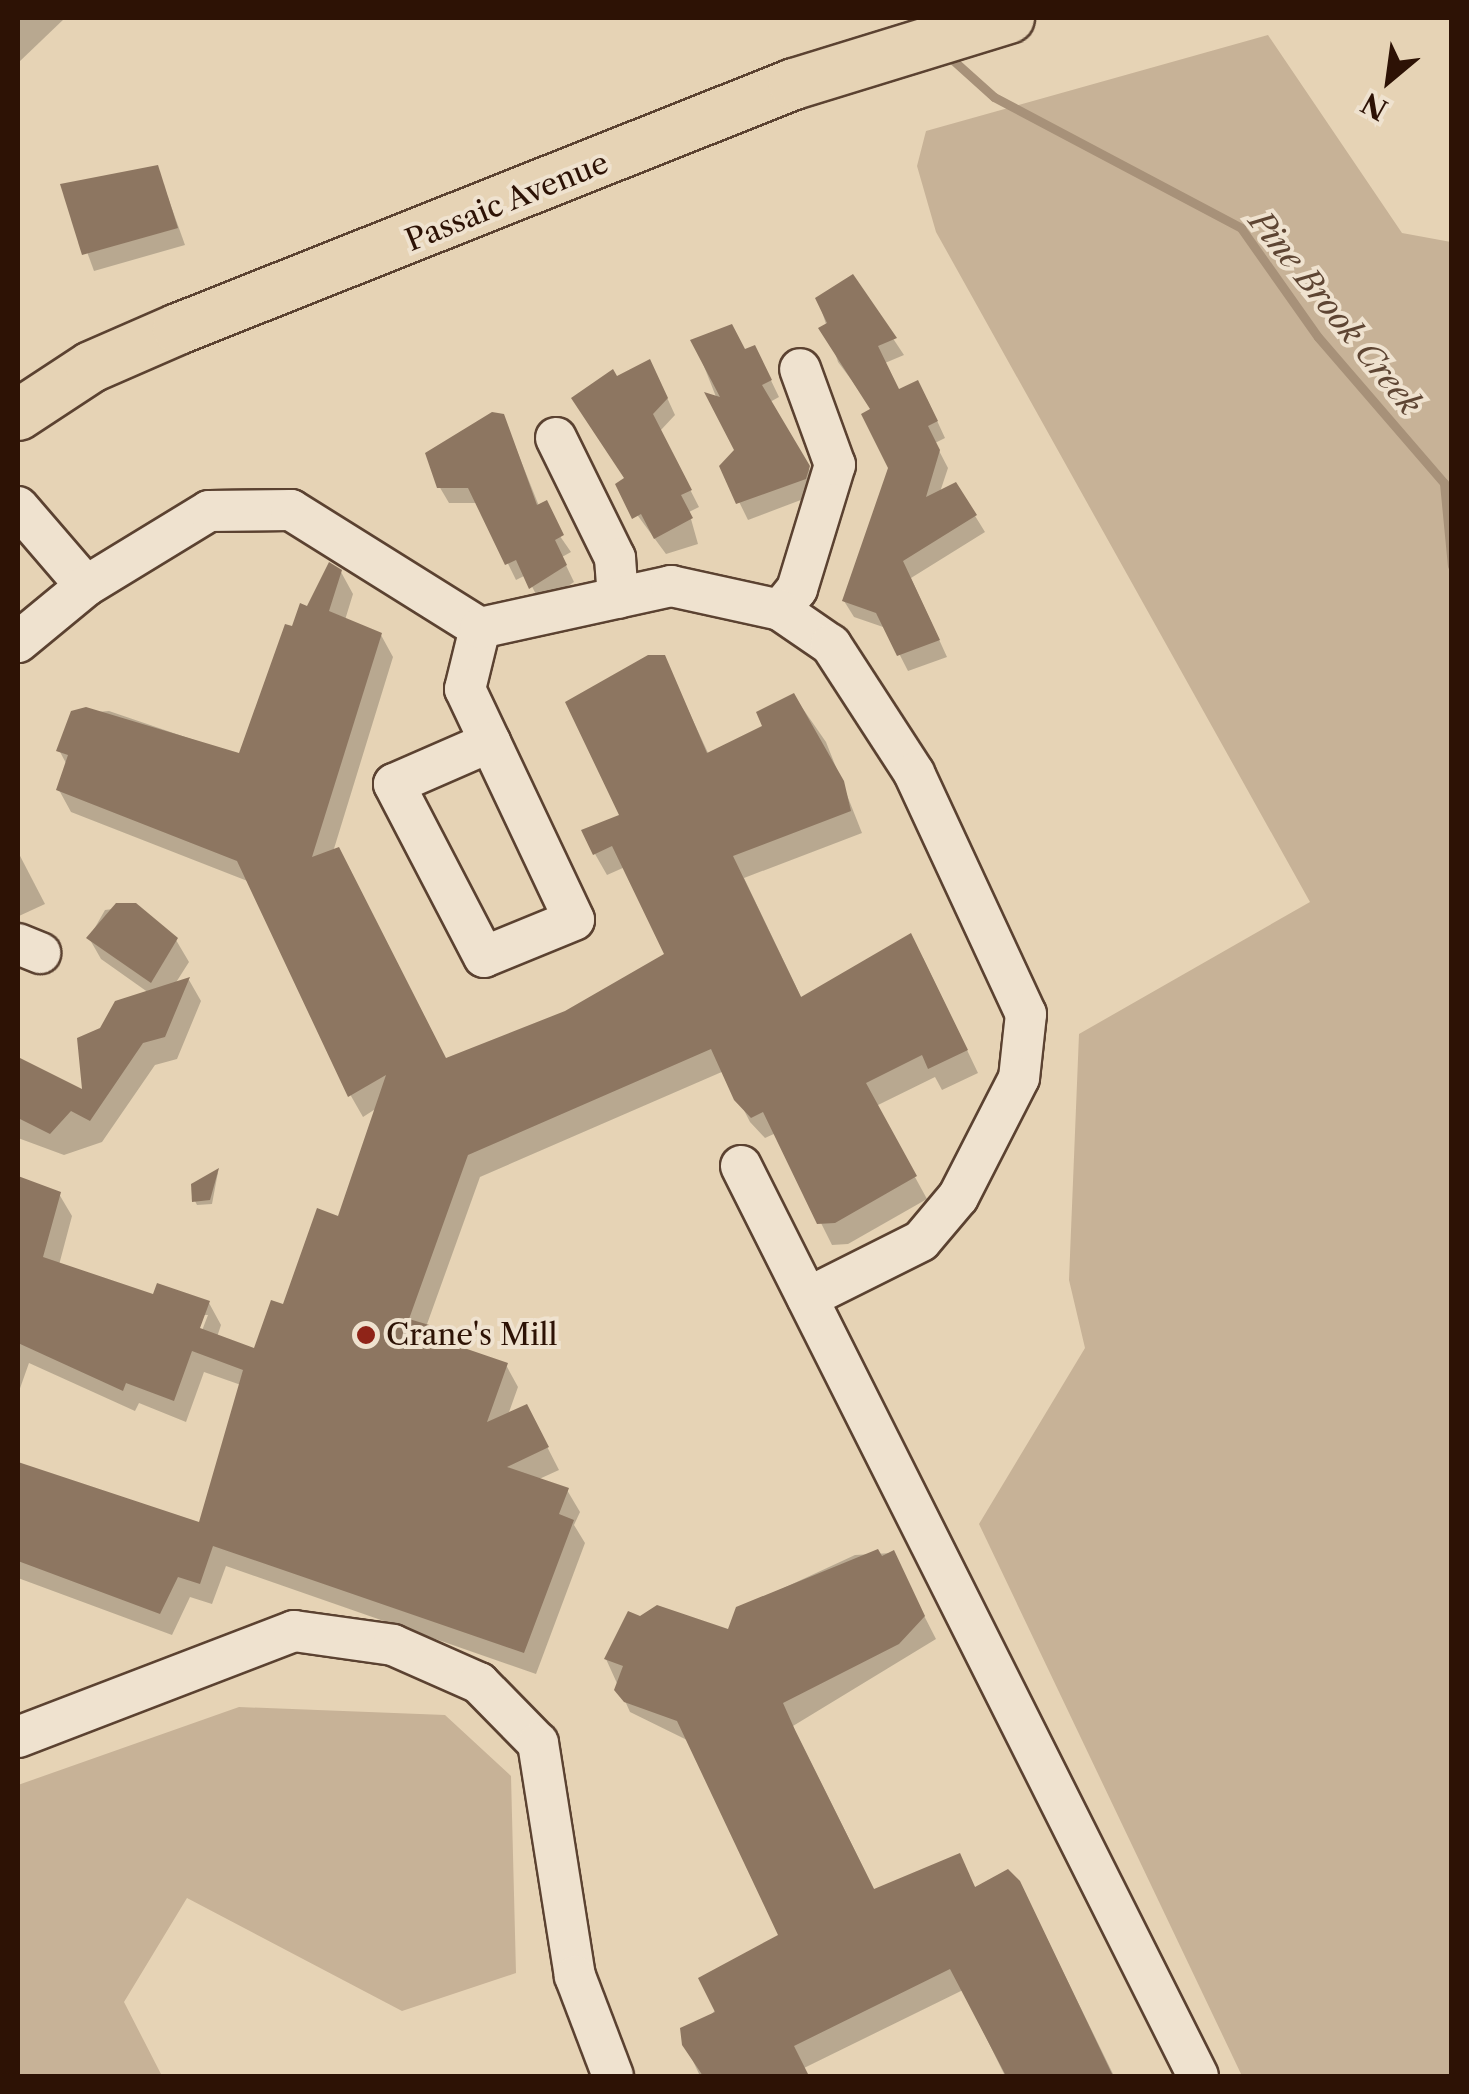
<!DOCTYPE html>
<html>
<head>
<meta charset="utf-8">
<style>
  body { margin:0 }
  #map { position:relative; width:1469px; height:2094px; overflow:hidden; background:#e6d3b5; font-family:"Libre Caslon Text",serif }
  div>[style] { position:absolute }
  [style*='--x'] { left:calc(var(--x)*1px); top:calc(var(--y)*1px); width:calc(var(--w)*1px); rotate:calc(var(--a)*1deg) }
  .green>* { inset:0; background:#c7b297 }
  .shadow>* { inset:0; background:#0003 }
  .stream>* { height:9px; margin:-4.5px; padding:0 4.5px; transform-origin:4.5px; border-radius:4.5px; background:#a79179 }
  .building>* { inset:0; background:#8d7661 }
  .roads { filter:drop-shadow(2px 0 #5b4231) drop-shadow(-2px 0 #5b4231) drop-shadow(0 2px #5b4231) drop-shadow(0 -2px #5b4231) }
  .minor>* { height:40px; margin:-20px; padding:0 20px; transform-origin:20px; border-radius:20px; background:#efe2cf }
  .major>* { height:50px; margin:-25px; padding:0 25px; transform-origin:25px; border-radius:25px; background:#e6d3b5 }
  .dots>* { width:28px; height:28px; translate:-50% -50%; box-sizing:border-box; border:5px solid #efe2cf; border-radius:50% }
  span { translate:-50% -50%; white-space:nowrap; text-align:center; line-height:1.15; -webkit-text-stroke:8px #efe2cf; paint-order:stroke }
  .street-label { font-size:30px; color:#2d1205 }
  .poi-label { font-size:30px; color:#2d1205 }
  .left { translate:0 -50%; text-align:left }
  .water-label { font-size:32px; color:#5e4533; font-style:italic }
  .frame { position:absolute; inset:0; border:20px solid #2d1205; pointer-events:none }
  .north { position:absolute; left:1339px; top:30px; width:100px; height:100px; -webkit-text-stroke:8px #efe2cf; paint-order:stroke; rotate:209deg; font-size:28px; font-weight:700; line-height:40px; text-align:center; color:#2d1205 }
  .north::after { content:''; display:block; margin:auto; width:35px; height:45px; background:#2d1205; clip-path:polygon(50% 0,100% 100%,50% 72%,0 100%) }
</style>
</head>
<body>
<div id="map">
  <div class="green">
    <div style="clip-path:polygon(1268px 35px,1402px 233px,1451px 242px,1451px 2076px,1242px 2076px,979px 1524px,1085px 1348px,1069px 1280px,1079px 1034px,1310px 902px,936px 232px,917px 166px,926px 131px)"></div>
    <div style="clip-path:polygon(239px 1707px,445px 1715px,511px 1776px,516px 1973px,402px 2011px,187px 1898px,124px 2002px,162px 2076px,18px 2076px,18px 1785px)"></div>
  </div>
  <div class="shadow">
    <div style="clip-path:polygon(18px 18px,65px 18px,18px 63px)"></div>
    <div style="clip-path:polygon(157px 167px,185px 245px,94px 271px,63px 186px)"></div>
    <div style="clip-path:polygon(852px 277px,904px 355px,885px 363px,899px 392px,927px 399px,945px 438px,935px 443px,948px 468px,940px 492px,956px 485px,985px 532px,911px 578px,947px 657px,908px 671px,886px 628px,854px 617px,844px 601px,890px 467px,874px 410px,838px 362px,818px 299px)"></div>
    <div style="clip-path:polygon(694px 341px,763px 364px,779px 397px,770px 402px,818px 484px,814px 495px,748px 520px,721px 465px,737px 450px)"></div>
    <div style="clip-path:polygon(658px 378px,675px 415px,660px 431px,699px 507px,689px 512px,698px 544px,666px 554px,627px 501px,616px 379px)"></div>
    <div style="clip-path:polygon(503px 416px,539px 506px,571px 552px,562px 557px,574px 582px,541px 604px,526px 575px,516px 580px,478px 503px,449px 503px,439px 486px)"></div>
    <div style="clip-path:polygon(evenodd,341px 572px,353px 594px,345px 620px,381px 635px,393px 657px,333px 852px,446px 1061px,566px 1013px,668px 955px,625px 867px,607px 875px,595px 854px,622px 816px,568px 703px,664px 658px,709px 755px,766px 728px,794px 696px,826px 742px,862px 833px,744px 878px,802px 999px,923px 958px,978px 1073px,942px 1090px,935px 1077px,876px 1106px,927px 1199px,848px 1244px,832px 1245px,776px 1133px,765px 1138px,750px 1122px,724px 1071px,480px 1177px,426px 1327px,442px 1343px,506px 1365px,518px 1387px,508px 1415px,538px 1429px,559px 1470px,537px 1480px,567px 1490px,580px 1512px,574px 1525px,585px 1543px,536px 1674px,226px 1566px,212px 1604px,190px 1597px,172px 1635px,18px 1578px,18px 1464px,201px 1525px,241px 1385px,204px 1372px,186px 1422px,139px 1403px,135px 1411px,29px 1363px,18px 1394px,18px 1178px,59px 1194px,72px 1216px,59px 1265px,154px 1297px,209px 1303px,221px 1325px,217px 1337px,255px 1351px,340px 1219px,377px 1108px,363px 1117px,351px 1096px,250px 882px,71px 812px,59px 790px,67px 765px,59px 750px,73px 714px,109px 711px,241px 756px,294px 630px,341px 572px,202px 1315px,208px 1315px,198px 1341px,193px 1339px,202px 1315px)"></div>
    <div style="clip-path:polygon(18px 852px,45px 904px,19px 916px,18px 915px)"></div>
    <div style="clip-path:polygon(135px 906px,176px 940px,189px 962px,175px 984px,189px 980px,201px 1001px,177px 1059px,155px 1065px,102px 1142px,64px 1155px,18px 1138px,18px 1065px,85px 1093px,102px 1029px,149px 993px,101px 959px,89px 938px,105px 910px)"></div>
    <div style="clip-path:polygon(218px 1172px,212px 1204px,197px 1205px,195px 1201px)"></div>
    <div style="clip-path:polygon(892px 1553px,936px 1639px,793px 1726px,875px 1891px,958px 1856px,976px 1889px,1031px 1906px,1114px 2076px,1005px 2076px,963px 1990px,804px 2068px,808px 2076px,700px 2076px,685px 2044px,781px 1936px,689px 1741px,630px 1712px,606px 1659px,640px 1619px,730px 1632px,738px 1609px,855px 1555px)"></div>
  </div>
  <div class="stream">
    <div style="--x:945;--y:53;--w:66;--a:41.9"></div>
    <div style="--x:994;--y:97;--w:280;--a:27.9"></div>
    <div style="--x:1241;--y:228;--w:133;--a:54.8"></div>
    <div style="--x:1318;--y:337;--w:193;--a:49.2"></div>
    <div style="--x:1444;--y:483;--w:83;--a:84.5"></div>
  </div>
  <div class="building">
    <div style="clip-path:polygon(158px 165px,178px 228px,82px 255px,60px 184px)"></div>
    <div style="clip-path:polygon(853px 274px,897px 338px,878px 346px,899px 389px,918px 380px,938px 421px,928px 426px,940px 450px,926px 497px,956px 482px,977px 515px,903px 561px,940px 640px,897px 656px,876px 613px,842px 601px,888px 468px,861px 414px,870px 409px,818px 328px,827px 323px,815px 298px)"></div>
    <div style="clip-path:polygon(732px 324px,745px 349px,755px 345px,772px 380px,762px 385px,810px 466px,806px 479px,736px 504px,719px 466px,734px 450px,704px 392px,720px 397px,690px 340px)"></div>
    <div style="clip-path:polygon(650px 359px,668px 398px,653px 414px,692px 490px,681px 495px,693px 518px,654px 539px,641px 514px,632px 519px,615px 484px,624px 478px,571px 398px,613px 369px,617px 376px)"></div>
    <div style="clip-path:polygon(492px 412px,504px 414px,537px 505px,547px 500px,564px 535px,555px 540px,567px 565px,529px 589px,516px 560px,505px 565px,468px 488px,437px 488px,425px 453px)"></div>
    <div style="clip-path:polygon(329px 562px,342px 570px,329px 611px,382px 633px,312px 857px,339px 847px,446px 1058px,565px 1011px,664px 954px,612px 846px,593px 855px,581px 830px,619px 815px,565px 702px,648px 655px,665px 655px,707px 753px,762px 726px,756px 712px,794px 693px,844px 781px,851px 811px,733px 856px,801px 997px,911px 933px,968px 1050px,928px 1069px,922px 1055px,866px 1083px,917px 1176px,835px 1223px,817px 1224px,763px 1112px,751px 1118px,734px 1100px,711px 1049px,468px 1155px,409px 1319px,436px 1327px,432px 1337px,508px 1363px,487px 1422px,527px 1404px,549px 1447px,507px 1467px,569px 1488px,559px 1514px,574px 1520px,524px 1653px,213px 1546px,200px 1584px,178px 1577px,160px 1614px,18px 1561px,18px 1462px,199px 1522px,243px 1370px,192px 1351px,174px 1401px,126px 1383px,123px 1391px,18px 1343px,18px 1176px,61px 1192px,43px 1257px,153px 1294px,157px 1283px,210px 1301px,200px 1328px,254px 1348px,271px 1300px,283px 1304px,317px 1208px,338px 1216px,386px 1075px,348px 1097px,237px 861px,56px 790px,68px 755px,56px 751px,71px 711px,86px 707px,239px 753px,285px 624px,292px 626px,300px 603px,307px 606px)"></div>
    <div style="clip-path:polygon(116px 903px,136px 903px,178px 938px,151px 983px,86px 938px)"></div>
    <div style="clip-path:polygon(190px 977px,165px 1037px,143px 1043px,90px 1121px,71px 1111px,50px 1134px,18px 1118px,18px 1057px,82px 1089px,77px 1038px,100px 1028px,115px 1001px)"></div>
    <div style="clip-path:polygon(219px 1168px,210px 1200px,192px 1202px,191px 1184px)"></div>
    <div style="clip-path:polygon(878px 1549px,882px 1556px,894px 1550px,925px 1616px,899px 1644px,783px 1703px,795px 1730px,874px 1889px,960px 1853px,975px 1887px,1008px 1869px,1020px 1881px,1113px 2076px,1006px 2076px,950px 1969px,794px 2046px,809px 2076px,703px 2076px,682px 2045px,680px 2028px,715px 2012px,698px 1978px,778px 1935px,677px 1721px,624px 1702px,614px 1690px,623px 1666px,604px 1659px,628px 1611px,640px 1616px,657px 1605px,728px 1629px,736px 1607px)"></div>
  </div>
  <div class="roads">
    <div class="minor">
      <div style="--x:556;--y:438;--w:134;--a:63.8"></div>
      <div style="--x:615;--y:558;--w:40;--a:85.7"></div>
      <div style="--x:18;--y:507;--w:104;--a:49.3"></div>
      <div style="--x:86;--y:586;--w:144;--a:-31.4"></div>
      <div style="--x:209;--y:511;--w:82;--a:-0.7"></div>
      <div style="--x:291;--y:510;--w:223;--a:32"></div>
      <div style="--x:480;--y:628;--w:63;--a:103.8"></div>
      <div style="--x:465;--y:689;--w:255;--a:64.7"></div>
      <div style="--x:574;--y:920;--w:97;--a:157.7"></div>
      <div style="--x:484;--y:957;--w:195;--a:-117.5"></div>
      <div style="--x:394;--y:784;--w:105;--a:-23.6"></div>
      <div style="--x:780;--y:610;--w:27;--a:-51"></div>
      <div style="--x:797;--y:589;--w:130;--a:-73"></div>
      <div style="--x:835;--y:465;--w:102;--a:-110"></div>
      <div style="--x:480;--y:628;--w:196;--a:-12.4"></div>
      <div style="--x:671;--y:586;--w:112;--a:12.4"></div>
      <div style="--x:780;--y:610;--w:62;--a:34.5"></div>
      <div style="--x:831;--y:645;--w:153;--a:57"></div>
      <div style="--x:914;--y:773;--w:266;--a:65.1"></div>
      <div style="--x:1026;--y:1014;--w:64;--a:96.2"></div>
      <div style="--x:1019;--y:1078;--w:134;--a:117.1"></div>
      <div style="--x:958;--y:1197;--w:57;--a:130.1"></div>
      <div style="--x:921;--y:1241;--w:127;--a:153.4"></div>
      <div style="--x:18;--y:642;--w:88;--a:-39.5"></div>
      <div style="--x:18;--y:944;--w:24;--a:22"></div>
      <div style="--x:741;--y:1166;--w:1018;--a:63.33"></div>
      <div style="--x:18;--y:1737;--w:296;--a:-21"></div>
      <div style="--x:294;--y:1631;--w:100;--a:8"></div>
      <div style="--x:393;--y:1645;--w:94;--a:23.8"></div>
      <div style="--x:479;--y:1683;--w:84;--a:45.5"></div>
      <div style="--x:538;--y:1743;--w:236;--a:81"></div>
      <div style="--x:575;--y:1976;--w:107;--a:69.2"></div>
    </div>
    <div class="major">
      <div style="--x:18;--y:415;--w:87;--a:-33.3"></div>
      <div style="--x:91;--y:367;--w:95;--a:-23.6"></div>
      <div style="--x:178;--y:329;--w:663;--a:-21.69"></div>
      <div style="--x:794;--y:84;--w:225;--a:-17.1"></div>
    </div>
  </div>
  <div class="dots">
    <div style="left:366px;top:1335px;background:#8f2418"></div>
  </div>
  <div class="street-label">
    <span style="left:507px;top:202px;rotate:-22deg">Passaic Avenue</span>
  </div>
  <div class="poi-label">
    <span class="left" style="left:386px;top:1335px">Crane's Mill</span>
  </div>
  <div class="water-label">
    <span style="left:1335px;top:313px;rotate:51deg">Pine Brook Creek</span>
  </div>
  <div class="frame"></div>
  <div class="north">N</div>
</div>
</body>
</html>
